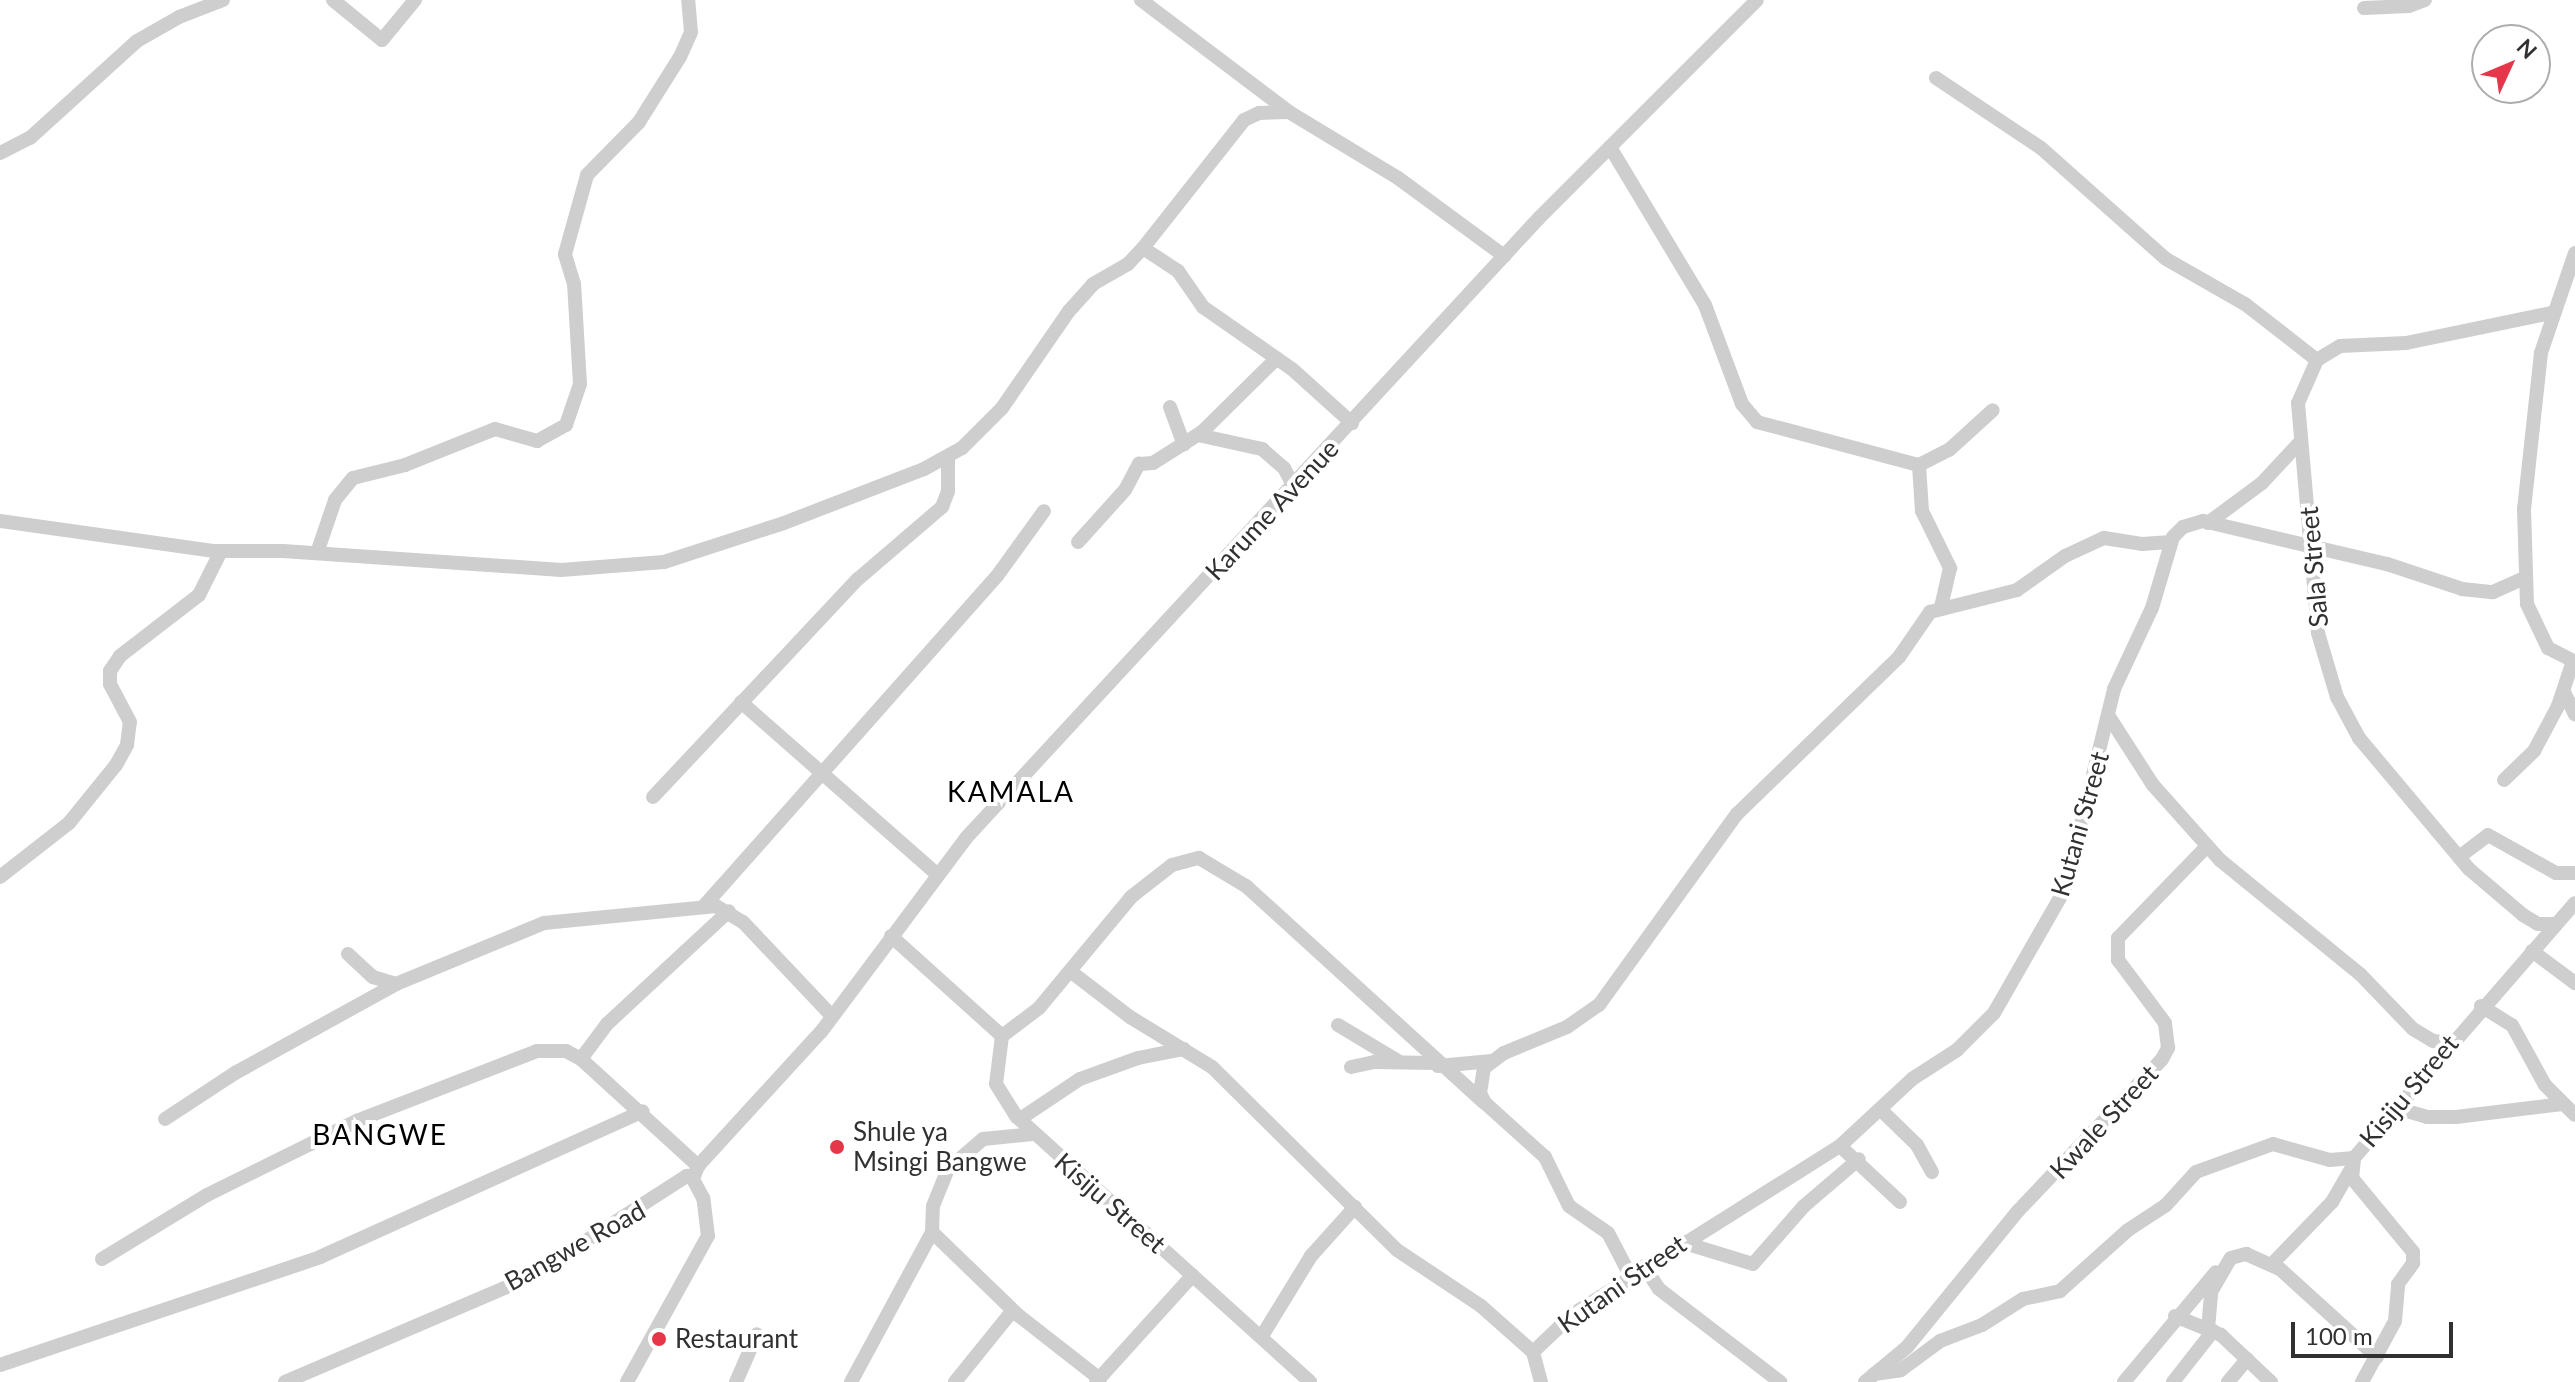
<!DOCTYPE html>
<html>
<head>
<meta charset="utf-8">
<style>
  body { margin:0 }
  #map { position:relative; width:2575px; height:1382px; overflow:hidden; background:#fff; font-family:Lato,sans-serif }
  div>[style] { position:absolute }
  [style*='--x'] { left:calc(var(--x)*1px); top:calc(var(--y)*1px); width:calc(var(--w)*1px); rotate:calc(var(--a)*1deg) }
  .minor>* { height:14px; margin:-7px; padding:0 7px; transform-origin:7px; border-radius:7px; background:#cecece }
  .dots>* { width:22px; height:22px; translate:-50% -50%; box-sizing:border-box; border:4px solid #fff; border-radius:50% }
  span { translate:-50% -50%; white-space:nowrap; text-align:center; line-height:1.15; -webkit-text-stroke:8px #fff; paint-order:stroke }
  .street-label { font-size:26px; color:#313131 }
  .poi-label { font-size:26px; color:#313131 }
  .left { translate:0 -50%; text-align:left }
  .neighbourhood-label { font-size:28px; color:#000; letter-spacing:2px }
  .north { position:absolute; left:2471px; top:24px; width:80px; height:80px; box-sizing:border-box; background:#fff; border:2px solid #adadad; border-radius:50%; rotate:46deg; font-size:22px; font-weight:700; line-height:32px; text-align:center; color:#313131 }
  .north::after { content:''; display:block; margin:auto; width:28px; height:36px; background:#e5364a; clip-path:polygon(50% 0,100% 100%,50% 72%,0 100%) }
  .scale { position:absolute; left:2291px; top:1322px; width:162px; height:36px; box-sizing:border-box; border:4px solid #313131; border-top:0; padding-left:10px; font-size:24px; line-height:28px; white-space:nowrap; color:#313131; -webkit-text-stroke:6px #fff; paint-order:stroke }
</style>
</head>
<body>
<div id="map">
  <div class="minor">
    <div style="--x:333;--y:0;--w:63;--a:39.2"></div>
    <div style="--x:382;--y:40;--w:52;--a:-50.5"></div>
    <div style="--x:1141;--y:0;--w:186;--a:37.1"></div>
    <div style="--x:1289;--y:112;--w:127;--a:31.2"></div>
    <div style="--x:1398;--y:178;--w:132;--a:36.3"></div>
    <div style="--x:2364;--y:8;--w:45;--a:-2.5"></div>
    <div style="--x:2409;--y:6;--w:17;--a:-21"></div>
    <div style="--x:1936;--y:78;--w:126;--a:33.7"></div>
    <div style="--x:2041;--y:148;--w:167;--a:41.6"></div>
    <div style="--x:2166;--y:259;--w:91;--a:29.7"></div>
    <div style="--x:2245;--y:304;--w:91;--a:37.9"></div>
    <div style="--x:1610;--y:147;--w:184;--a:59"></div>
    <div style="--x:1705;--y:305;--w:106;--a:69.5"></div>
    <div style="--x:1742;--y:404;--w:23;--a:50"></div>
    <div style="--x:1757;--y:422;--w:168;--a:14.9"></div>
    <div style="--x:1919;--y:465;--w:34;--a:-27"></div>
    <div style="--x:1949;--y:450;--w:59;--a:-42.3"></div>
    <div style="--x:0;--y:153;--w:34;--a:-27"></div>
    <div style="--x:30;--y:138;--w:144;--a:-42.2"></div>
    <div style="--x:137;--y:41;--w:48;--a:-29.7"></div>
    <div style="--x:179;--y:17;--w:47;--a:-21.1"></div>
    <div style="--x:1143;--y:248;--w:42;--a:33.3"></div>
    <div style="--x:1178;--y:271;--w:44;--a:55.2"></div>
    <div style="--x:1203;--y:307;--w:108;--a:34.9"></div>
    <div style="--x:1292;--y:369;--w:81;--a:42"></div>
    <div style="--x:2575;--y:253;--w:106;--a:108.8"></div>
    <div style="--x:2541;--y:353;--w:157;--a:96.2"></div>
    <div style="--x:2524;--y:509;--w:95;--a:88.2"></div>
    <div style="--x:2527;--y:604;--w:49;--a:64.5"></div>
    <div style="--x:2548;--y:648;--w:30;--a:27"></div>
    <div style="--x:2551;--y:313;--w:148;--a:168.3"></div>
    <div style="--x:2406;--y:343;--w:66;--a:177.4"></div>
    <div style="--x:2340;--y:346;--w:27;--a:149"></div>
    <div style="--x:2317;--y:360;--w:47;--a:113.8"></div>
    <div style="--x:2298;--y:403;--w:231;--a:85"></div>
    <div style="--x:2318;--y:633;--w:67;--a:73.5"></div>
    <div style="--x:2337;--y:697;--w:47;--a:61.8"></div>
    <div style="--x:2359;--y:738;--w:171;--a:50"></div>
    <div style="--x:2469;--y:869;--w:71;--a:40.4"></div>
    <div style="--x:2523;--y:915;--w:17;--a:31"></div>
    <div style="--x:2538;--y:924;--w:16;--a:0"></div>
    <div style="--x:1170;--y:407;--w:40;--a:69.8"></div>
    <div style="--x:1198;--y:435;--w:66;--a:12.3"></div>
    <div style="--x:1262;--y:449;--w:29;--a:41"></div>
    <div style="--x:1284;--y:468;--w:21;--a:62"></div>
    <div style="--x:1919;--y:465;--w:46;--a:86.3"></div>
    <div style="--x:1922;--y:511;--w:64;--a:63.8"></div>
    <div style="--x:1950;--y:568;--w:39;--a:103"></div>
    <div style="--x:0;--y:521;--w:215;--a:8"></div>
    <div style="--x:213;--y:551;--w:70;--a:0"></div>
    <div style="--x:283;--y:551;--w:279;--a:3.9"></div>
    <div style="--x:561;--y:570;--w:103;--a:-4.4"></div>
    <div style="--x:664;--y:562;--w:126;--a:-18"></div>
    <div style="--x:784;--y:523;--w:150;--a:-21.1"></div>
    <div style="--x:924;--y:469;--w:43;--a:-28.9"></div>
    <div style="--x:962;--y:448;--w:57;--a:-45"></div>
    <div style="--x:1002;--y:408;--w:118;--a:-55.4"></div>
    <div style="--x:1069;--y:311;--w:36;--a:-48"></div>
    <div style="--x:1093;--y:284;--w:40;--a:-29.7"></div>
    <div style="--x:1128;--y:264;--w:22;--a:-47"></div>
    <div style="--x:1143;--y:248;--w:163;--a:-51.7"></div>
    <div style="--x:1244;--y:120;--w:17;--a:-25"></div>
    <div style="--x:1259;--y:113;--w:30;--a:-2"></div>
    <div style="--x:2208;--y:523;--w:67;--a:-36.5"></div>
    <div style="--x:2262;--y:483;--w:57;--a:-47.1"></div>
    <div style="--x:1078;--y:542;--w:70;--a:-47.9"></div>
    <div style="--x:1125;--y:490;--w:30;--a:-62"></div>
    <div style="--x:1139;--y:464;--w:14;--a:-4"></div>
    <div style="--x:1153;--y:463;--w:58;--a:-32.3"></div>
    <div style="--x:1202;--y:432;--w:105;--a:-44.6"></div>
    <div style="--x:317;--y:553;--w:56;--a:-71.2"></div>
    <div style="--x:335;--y:500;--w:28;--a:-51"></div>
    <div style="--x:353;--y:478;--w:54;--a:-14"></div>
    <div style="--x:405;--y:465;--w:97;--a:-21.8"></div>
    <div style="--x:495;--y:429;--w:44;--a:15.9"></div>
    <div style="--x:537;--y:441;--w:33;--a:-29"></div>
    <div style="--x:566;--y:425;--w:43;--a:-71.1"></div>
    <div style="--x:580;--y:384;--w:100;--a:-93.4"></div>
    <div style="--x:574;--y:284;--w:31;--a:-107"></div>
    <div style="--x:565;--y:254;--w:82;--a:-74.4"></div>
    <div style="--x:587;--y:175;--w:74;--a:-45.5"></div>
    <div style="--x:639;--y:122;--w:77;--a:-57.8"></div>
    <div style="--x:680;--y:57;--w:27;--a:-66"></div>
    <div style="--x:691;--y:32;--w:32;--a:-95"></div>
    <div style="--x:2564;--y:692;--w:25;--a:64"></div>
    <div style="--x:741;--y:702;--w:262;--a:41.3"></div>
    <div style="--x:2108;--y:715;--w:83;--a:57.3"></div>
    <div style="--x:2153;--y:785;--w:101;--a:48.2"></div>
    <div style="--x:2220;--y:860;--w:181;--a:39.2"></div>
    <div style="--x:2360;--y:974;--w:76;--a:46.1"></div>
    <div style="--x:2413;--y:1029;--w:23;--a:31"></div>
    <div style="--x:2433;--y:1041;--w:17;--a:7"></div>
    <div style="--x:2504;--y:780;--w:42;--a:-44"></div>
    <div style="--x:2534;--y:751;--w:51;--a:-61.9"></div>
    <div style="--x:2558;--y:706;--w:47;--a:-71.6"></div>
    <div style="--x:653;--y:797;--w:299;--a:-46.8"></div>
    <div style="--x:858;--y:579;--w:111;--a:-40.6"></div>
    <div style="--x:942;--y:507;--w:17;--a:-69"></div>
    <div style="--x:948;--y:491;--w:34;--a:-90"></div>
    <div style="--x:2459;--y:857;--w:36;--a:-37"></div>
    <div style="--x:2488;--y:835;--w:78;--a:29.2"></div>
    <div style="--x:2556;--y:873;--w:19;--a:0"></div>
    <div style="--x:0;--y:877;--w:88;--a:-38"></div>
    <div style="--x:69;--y:823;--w:75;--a:-51"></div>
    <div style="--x:116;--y:765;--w:23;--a:-61"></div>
    <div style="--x:127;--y:745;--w:23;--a:-83"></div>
    <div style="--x:130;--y:722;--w:43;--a:-117.8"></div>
    <div style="--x:110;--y:684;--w:13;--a:-90"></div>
    <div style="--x:110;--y:671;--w:18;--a:-56"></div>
    <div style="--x:120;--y:656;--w:100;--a:-37.7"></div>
    <div style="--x:199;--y:595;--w:49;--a:-63.4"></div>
    <div style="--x:704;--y:906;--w:441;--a:-48.4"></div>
    <div style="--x:997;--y:576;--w:80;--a:-54.1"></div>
    <div style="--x:891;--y:936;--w:149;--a:42"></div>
    <div style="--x:1002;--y:1036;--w:48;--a:97.1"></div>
    <div style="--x:996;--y:1084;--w:39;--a:58"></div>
    <div style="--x:1017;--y:1117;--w:395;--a:42.1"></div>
    <div style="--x:2532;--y:951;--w:54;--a:36.7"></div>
    <div style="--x:348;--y:954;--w:34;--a:43"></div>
    <div style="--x:373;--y:977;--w:24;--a:17"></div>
    <div style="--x:396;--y:984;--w:160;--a:-22.4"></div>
    <div style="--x:544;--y:923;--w:173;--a:-5.6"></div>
    <div style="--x:716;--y:906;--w:31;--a:31"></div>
    <div style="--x:743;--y:922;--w:128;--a:46.6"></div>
    <div style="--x:1070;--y:971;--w:76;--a:37.5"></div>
    <div style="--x:1130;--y:1017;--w:96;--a:31.4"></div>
    <div style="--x:1212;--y:1067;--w:260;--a:44.7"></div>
    <div style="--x:1397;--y:1250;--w:101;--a:33.7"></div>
    <div style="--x:1481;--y:1306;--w:69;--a:41.5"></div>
    <div style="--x:2481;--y:1006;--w:36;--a:32"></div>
    <div style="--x:2512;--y:1025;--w:68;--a:61.2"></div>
    <div style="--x:2545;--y:1085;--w:42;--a:45"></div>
    <div style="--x:1338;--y:1025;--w:70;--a:31"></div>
    <div style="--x:1002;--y:1036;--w:46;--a:-37.1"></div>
    <div style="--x:1039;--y:1008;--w:144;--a:-50.3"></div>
    <div style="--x:1131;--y:897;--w:52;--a:-38"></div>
    <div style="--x:1172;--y:865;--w:28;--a:-15"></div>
    <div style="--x:1199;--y:858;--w:55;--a:30.8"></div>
    <div style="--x:1246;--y:886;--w:321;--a:42.3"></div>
    <div style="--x:581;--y:1059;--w:44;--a:-53.4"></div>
    <div style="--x:607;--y:1024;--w:166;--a:-42.8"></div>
    <div style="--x:1438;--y:1066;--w:54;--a:-5.3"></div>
    <div style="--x:1351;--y:1067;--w:24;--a:-12"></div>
    <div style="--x:1374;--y:1062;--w:61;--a:0.9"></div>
    <div style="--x:2393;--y:1107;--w:35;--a:16"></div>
    <div style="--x:2427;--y:1117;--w:29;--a:0"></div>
    <div style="--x:2456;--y:1117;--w:107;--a:-7"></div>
    <div style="--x:1880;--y:1109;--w:52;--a:44.2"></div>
    <div style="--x:1917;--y:1145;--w:31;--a:61"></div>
    <div style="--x:165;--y:1119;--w:84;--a:-33.3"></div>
    <div style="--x:235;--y:1073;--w:184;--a:-28.9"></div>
    <div style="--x:1020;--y:1119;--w:72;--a:-33.7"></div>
    <div style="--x:1080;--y:1079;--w:62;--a:-19.9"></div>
    <div style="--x:1138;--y:1058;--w:47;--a:-11.1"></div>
    <div style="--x:1840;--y:1146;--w:82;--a:43"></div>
    <div style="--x:932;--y:1232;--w:120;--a:44"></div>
    <div style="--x:1018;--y:1315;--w:104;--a:38"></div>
    <div style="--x:1681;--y:1242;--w:75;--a:17"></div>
    <div style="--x:1753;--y:1264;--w:77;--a:-48.7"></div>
    <div style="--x:1804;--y:1206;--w:72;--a:-40.5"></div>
    <div style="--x:102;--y:1259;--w:123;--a:-31.4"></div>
    <div style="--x:207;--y:1195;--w:169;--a:-26.3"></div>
    <div style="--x:359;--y:1120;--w:191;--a:-21.2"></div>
    <div style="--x:537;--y:1051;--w:29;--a:0"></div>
    <div style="--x:566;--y:1051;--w:17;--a:28"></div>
    <div style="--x:581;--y:1059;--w:159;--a:42.4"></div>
    <div style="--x:2272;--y:1264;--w:86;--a:-45.9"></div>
    <div style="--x:2332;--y:1202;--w:36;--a:-60"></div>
    <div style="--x:1644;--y:1266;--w:27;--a:57"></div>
    <div style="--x:1659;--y:1289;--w:153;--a:37.5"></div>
    <div style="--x:1630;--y:1275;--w:47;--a:-117.6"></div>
    <div style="--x:1608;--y:1233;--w:47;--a:-145.3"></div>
    <div style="--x:1569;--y:1206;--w:55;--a:-116.1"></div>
    <div style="--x:1545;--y:1157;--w:81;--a:-138"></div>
    <div style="--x:1485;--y:1103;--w:11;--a:-117"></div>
    <div style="--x:1480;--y:1093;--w:25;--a:-81"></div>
    <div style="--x:1484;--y:1068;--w:25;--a:-37"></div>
    <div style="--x:1504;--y:1053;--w:68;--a:-22.4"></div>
    <div style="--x:1567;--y:1027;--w:39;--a:-35"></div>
    <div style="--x:1599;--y:1005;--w:236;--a:-54.2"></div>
    <div style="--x:1737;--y:814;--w:226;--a:-44.1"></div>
    <div style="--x:1899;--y:657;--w:55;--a:-55.4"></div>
    <div style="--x:1930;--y:612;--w:90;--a:-14.2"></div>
    <div style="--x:2017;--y:590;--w:59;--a:-35.3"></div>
    <div style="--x:2065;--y:556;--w:43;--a:-24.8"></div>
    <div style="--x:2104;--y:538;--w:38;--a:9"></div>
    <div style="--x:2142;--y:544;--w:29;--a:-4"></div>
    <div style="--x:2175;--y:1316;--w:50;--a:22.4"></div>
    <div style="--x:2221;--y:1335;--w:69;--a:43.2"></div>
    <div style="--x:2208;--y:1329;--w:37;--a:-85"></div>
    <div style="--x:2211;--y:1292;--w:39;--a:-60"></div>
    <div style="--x:2231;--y:1258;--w:16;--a:-15"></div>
    <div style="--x:2246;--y:1254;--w:37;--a:24"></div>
    <div style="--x:2280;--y:1269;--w:131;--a:42.2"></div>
    <div style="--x:1262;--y:1336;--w:94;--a:-58.5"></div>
    <div style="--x:1311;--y:1256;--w:66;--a:-48.1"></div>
    <div style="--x:0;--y:1365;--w:338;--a:-18.6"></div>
    <div style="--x:320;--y:1257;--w:354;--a:-24.3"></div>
    <div style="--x:1874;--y:1374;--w:27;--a:-8"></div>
    <div style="--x:1901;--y:1370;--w:49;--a:-36.6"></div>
    <div style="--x:1940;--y:1341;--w:45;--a:-20.9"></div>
    <div style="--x:1982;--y:1325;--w:49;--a:-32.4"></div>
    <div style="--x:2023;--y:1299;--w:38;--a:-12"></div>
    <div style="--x:2060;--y:1291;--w:91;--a:-41.9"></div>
    <div style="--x:2128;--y:1230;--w:45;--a:-33.3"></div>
    <div style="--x:2166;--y:1205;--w:45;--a:-47.7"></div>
    <div style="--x:2196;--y:1172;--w:82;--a:-20"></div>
    <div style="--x:2273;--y:1144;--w:59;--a:15.7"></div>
    <div style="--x:2330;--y:1160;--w:24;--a:-5"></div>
    <div style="--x:285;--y:1382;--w:267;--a:-23.2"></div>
    <div style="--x:530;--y:1277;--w:187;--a:-32.8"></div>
    <div style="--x:687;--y:1176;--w:7;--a:27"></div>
    <div style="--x:693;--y:1179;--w:14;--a:-69"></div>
    <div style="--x:698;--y:1166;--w:182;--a:-47.5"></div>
    <div style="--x:821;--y:1032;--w:242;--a:-53.2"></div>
    <div style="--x:966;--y:838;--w:844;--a:-47.26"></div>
    <div style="--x:1539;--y:218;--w:308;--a:-45"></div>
    <div style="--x:627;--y:1382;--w:167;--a:-61"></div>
    <div style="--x:708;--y:1236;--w:38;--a:-97"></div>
    <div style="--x:703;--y:1198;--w:21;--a:-118"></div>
    <div style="--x:736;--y:1382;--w:52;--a:-66.4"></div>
    <div style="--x:851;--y:1382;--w:170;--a:-61.6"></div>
    <div style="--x:932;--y:1232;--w:26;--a:-88"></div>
    <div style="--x:933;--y:1206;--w:40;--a:-68"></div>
    <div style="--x:948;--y:1169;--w:46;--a:-40.6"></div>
    <div style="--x:983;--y:1139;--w:50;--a:-5.7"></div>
    <div style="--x:955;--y:1382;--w:92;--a:-51.1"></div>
    <div style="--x:1096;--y:1382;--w:144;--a:-47.8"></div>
    <div style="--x:1541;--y:1382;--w:31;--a:-105"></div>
    <div style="--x:1533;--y:1352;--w:55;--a:-43.5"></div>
    <div style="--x:1573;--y:1314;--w:315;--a:-32.2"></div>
    <div style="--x:1840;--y:1146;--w:98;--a:-42.9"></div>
    <div style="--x:1912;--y:1079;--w:54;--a:-32.8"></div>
    <div style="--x:1957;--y:1050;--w:52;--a:-45"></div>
    <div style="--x:1994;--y:1013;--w:143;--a:-60.2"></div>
    <div style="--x:2065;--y:889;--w:206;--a:-76.2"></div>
    <div style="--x:2114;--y:689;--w:89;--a:-64.9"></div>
    <div style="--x:2152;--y:608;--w:74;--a:-73.5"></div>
    <div style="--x:2173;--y:537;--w:14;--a:-45"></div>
    <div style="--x:2183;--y:527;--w:21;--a:-17"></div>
    <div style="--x:2203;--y:521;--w:189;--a:13.2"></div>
    <div style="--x:2387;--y:564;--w:79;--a:18.4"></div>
    <div style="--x:2462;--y:589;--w:31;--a:6"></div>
    <div style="--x:2493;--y:592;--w:34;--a:-24"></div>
    <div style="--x:1865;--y:1382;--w:55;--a:-39.8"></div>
    <div style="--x:1907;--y:1347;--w:176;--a:-50.8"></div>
    <div style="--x:2018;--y:1211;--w:209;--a:-46.5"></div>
    <div style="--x:2162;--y:1059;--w:13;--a:-61"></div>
    <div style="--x:2168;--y:1048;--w:25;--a:-97"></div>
    <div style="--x:2165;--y:1023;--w:79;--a:-126.7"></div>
    <div style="--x:2118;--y:960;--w:22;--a:-90"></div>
    <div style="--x:2118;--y:938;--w:128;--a:-45.9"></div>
    <div style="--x:2124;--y:1382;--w:143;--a:-50.1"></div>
    <div style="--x:2173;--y:1382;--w:65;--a:-51.9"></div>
    <div style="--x:2228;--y:1382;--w:30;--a:-50"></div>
    <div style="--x:2362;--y:1382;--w:69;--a:-61.6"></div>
    <div style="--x:2395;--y:1321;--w:37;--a:-85"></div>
    <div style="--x:2398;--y:1284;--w:26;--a:-54"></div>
    <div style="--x:2413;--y:1263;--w:11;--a:-90"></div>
    <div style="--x:2413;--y:1252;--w:96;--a:-129.5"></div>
    <div style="--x:2352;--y:1178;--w:20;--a:-84"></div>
    <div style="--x:2354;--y:1158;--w:337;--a:-49.1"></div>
  </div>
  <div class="dots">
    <div style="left:837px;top:1147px;background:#e5364a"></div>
    <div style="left:659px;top:1339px;background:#e5364a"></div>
  </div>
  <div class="street-label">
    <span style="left:1272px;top:510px;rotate:-47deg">Karume Avenue</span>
    <span style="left:2314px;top:567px;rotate:-95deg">Sala Street</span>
    <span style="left:2080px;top:824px;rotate:-74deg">Kutani Street</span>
    <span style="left:2409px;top:1091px;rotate:-50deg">Kisiju Street</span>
    <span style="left:2104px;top:1122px;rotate:-47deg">Kwale Street</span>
    <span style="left:1110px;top:1203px;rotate:41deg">Kisiju Street</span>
    <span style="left:575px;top:1246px;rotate:-29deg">Bangwe Road</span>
    <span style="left:1622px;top:1284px;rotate:-35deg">Kutani Street</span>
  </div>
  <div class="poi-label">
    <span class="left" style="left:853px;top:1147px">Shule ya<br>Msingi Bangwe</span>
    <span class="left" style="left:675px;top:1339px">Restaurant</span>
  </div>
  <div class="neighbourhood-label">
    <span style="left:1011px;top:791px">KAMALA</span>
    <span style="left:380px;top:1134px">BANGWE</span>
  </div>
  <div class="north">N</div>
  <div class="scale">100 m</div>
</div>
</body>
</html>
